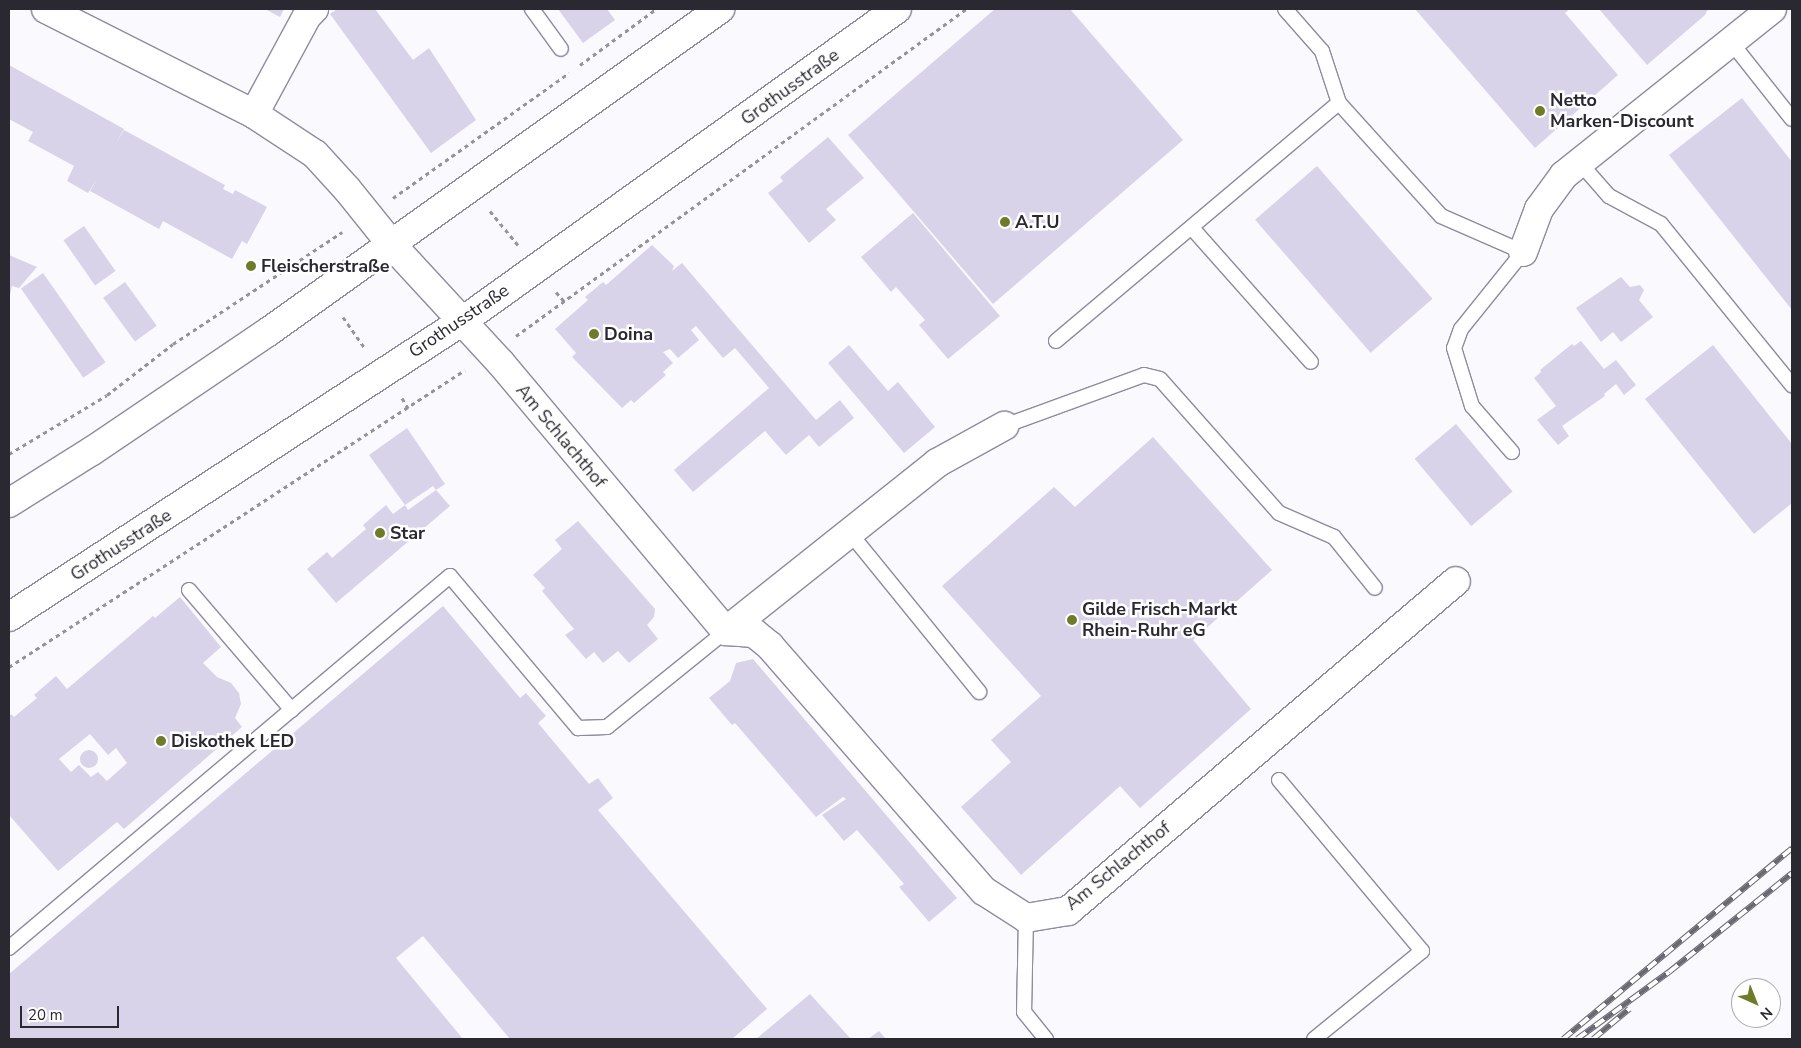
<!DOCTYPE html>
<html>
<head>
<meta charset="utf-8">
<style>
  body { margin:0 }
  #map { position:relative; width:1801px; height:1048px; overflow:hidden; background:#faf9fe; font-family:"Nunito Sans",sans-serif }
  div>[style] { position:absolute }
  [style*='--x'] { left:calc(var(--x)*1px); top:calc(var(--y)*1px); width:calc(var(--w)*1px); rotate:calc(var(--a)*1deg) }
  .building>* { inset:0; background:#d9d3ea; transform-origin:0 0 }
  .round { border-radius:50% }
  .path>* { height:3px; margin-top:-1.5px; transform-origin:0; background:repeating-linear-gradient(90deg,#95939a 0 4px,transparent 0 8px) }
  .roads { filter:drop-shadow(1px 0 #908a9f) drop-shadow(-1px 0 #908a9f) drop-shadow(0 1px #908a9f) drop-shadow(0 -1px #908a9f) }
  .lane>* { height:14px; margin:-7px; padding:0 7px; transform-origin:7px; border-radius:7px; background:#fff }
  .street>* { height:28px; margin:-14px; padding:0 14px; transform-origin:14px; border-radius:14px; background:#fff }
  .secondary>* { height:28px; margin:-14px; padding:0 14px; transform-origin:14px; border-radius:14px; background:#fff }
  .rail>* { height:5.5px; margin-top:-2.75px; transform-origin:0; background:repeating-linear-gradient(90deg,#fff 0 11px,#6a6870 0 22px); box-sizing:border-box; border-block:1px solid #6a6870 }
  .dots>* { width:14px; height:14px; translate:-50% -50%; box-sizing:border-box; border:2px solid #fff; border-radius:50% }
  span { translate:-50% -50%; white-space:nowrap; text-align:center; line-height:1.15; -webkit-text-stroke:5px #fff; paint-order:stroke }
  .street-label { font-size:18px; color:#2a2830 }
  .poi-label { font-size:18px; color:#2a2830; font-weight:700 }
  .left { translate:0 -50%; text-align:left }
  .frame { position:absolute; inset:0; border:10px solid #2a2830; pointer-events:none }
  .north { position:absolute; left:1731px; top:978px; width:50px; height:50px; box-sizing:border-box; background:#fff; border:1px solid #aaa9ac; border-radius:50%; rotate:136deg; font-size:14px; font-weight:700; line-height:20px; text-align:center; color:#2a2830 }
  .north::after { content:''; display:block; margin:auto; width:18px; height:22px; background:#6e7c29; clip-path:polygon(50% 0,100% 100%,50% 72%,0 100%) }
  .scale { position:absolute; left:20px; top:1006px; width:99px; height:22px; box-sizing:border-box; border:2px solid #2a2830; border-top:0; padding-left:6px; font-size:15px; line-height:18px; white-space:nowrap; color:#2a2830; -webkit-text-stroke:4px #fff; paint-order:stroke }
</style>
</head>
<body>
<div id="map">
  <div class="building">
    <div style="clip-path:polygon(265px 9px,284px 9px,280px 17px)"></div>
    <div style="clip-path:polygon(337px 9px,375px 9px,413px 60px,429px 48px,476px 120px,431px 153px,330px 14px)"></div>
    <div style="clip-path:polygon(558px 9px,607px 9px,615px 20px,583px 43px)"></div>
    <div style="clip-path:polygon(995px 9px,1070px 9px,1183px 140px,993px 304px,848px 135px)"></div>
    <div style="clip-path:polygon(1415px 9px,1570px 9px,1565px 13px,1618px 75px,1535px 148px)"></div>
    <div style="clip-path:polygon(1599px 9px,1708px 9px,1705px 15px,1647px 65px)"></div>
    <div style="clip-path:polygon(9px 65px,124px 129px,115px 145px,124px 130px,225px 185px,223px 189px,233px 194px,235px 190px,267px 207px,247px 244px,242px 241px,232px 259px,163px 221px,159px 229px,90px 191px,97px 179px,88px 193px,67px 181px,74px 166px,28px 141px,33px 132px,9px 119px)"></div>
    <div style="clip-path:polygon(1742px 98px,1792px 162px,1792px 310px,1669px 155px)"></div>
    <div style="clip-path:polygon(828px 137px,864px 178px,826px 209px,836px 220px,809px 243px,768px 193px,783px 181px,780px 177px)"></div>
    <div style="left:1317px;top:166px;width:176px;height:82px;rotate:49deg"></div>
    <div style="clip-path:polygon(913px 213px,1000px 316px,948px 359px,919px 325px,925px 320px,896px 287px,891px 292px,861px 257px)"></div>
    <div style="left:84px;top:226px;width:55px;height:25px;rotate:55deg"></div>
    <div style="clip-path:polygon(652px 245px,674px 266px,672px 271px,682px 263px,816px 420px,840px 400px,854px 418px,819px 447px,809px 435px,786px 455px,765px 431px,693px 492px,674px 470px,769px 388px,735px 348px,723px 358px,696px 326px,691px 330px,699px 340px,678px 358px,670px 349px,663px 352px,673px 363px,663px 372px,666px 375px,634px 403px,631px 400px,622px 408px,572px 357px,576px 353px,555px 329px,588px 300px,585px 297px,603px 282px,606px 285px)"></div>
    <div style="clip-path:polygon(9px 255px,37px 267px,19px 288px,12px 286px,10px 295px)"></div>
    <div style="left:43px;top:273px;width:109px;height:27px;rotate:55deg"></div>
    <div style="clip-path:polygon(1621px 277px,1630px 287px,1640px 285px,1644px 290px,1639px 300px,1653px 317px,1621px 342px,1613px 332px,1601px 342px,1576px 308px)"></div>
    <div style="left:125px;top:282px;width:54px;height:27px;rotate:54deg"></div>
    <div style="clip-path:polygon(1581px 341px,1604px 369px,1616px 360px,1636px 385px,1624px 395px,1616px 384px,1604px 394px,1605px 396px,1562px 426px,1569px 436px,1558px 445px,1537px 420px,1556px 406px,1534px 378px,1541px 372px,1540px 370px,1572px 344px,1574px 346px)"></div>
    <div style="clip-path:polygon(849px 345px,888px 391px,898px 382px,935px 427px,904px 453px,828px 363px)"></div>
    <div style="clip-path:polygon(1713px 345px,1792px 444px,1792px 503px,1754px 534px,1645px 399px)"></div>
    <div style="left:1456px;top:424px;width:88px;height:54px;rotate:50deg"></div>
    <div style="clip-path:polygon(407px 428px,445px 484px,436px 490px,433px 486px,405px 505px,408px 510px,436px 490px,450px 506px,336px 603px,307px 569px,327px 552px,332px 558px,366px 529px,363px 525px,386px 505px,393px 514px,405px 505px,369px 455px)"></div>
    <div style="clip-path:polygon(1153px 437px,1272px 570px,1193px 640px,1251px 709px,1140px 808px,1120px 786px,1021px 875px,961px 807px,1011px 762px,991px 740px,1041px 696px,942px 586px,1054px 487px,1075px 507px)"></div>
    <div style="clip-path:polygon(578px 521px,655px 609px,654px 617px,647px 625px,658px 639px,629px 663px,618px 651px,603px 663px,594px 652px,586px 659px,565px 635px,574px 629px,542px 591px,545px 588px,533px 575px,562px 549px,555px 540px)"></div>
    <div style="clip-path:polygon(evenodd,180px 597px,221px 647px,203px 663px,217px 677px,231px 683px,239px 693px,241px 704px,235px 718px,242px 727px,124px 829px,117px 822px,58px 871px,9px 815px,9px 717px,11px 714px,14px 717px,37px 698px,34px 695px,56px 676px,67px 689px,153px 616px,155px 618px,180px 597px,90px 734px,108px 755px,116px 748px,127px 763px,107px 781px,98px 772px,91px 777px,79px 765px,71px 772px,59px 759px,90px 734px)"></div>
    <div style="clip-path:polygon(443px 606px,520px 698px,526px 693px,546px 716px,538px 723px,589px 784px,598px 778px,613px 798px,598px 810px,767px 1009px,732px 1039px,510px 1039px,423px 936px,396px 958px,463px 1039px,9px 1039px,9px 974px)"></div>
    <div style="clip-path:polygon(753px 659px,957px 898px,929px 922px,899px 887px,904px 884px,857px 830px,844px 841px,822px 815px,846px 799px,843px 797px,816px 817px,735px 723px,732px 725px,709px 698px,730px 681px,736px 663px)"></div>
    <div class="round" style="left:80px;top:750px;width:18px;height:18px"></div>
    <div style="clip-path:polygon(810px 994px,851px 1039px,756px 1039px)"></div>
    <div style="clip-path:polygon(879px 1031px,886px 1039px,868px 1039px)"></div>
  </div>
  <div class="path">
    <div style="--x:580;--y:65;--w:94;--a:-36.4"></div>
    <div style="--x:393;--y:198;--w:216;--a:-35.4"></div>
    <div style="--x:490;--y:211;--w:44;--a:50.5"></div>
    <div style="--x:556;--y:292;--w:12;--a:48"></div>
    <div style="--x:343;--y:317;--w:39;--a:55"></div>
    <div style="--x:516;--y:336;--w:556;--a:-36"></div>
    <div style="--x:402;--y:398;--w:12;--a:59"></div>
    <div style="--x:9;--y:454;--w:114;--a:-31"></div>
    <div style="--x:107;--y:395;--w:83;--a:-37.7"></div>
    <div style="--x:173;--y:344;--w:203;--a:-33.5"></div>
    <div style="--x:9;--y:667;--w:544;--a:-33.08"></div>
  </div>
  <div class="roads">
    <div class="lane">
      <div style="--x:532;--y:9;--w:49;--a:54.1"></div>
      <div style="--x:1285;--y:9;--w:56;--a:48.6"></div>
      <div style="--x:1322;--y:51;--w:55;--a:71.9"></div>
      <div style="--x:1339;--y:103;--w:152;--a:47.9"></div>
      <div style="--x:1441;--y:216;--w:90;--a:23.7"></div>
      <div style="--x:1523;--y:252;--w:99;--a:128.8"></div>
      <div style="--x:1461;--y:329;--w:20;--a:110"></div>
      <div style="--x:1454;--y:348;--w:61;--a:72.8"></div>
      <div style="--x:1472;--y:406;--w:61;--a:49"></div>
      <div style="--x:1731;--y:42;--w:98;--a:51.6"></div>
      <div style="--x:1580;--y:163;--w:44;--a:48.7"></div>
      <div style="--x:1609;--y:196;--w:59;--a:28.3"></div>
      <div style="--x:1661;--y:224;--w:208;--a:50.9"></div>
      <div style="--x:1192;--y:228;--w:179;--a:48.4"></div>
      <div style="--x:1056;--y:341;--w:370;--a:-40.1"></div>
      <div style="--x:1004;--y:426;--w:149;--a:-20"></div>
      <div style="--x:1144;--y:375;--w:16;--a:14"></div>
      <div style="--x:1160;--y:379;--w:179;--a:48.4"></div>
      <div style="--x:1279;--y:513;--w:60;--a:23.6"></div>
      <div style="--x:1334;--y:537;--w:65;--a:51.2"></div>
      <div style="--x:850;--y:533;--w:205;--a:50.9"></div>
      <div style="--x:189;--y:590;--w:158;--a:49.4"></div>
      <div style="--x:1279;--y:780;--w:223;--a:50.1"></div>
      <div style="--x:1422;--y:951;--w:139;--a:140.8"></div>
      <div style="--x:1026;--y:918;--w:94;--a:91.2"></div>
      <div style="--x:1024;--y:1012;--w:35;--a:51"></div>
      <div style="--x:9;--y:948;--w:577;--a:-40.15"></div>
      <div style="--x:450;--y:576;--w:199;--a:49.9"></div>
      <div style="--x:578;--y:728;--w:29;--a:-2"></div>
      <div style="--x:607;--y:727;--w:153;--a:-38.9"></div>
    </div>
    <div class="street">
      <div style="--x:46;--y:9;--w:233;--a:26.8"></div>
      <div style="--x:254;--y:114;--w:73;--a:33.3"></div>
      <div style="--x:315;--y:154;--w:47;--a:47.6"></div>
      <div style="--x:347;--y:189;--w:72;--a:51.2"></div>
      <div style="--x:392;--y:245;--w:159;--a:47.3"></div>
      <div style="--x:500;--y:362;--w:351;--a:50"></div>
      <div style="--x:726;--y:631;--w:28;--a:4"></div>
      <div style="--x:754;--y:633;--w:21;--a:39"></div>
      <div style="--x:770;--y:646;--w:325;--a:48.9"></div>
      <div style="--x:984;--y:891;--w:50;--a:32.7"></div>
      <div style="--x:1026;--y:918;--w:43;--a:-9.5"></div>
      <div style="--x:1068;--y:911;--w:509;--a:-40.38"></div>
      <div style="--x:254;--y:114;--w:111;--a:-61.6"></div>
      <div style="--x:307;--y:16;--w:10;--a:-45"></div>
      <div style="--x:1523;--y:252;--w:46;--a:-69.6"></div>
      <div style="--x:1539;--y:209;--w:42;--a:-53.7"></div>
      <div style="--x:1564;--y:175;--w:266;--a:-38.6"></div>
      <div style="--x:726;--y:631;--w:270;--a:-38.5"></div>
      <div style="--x:937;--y:463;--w:77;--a:-28.9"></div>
    </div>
    <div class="secondary">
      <div style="--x:9;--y:503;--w:98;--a:-32.1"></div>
      <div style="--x:92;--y:451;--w:212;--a:-34.1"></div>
      <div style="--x:268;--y:332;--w:556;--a:-35.55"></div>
      <div style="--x:9;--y:617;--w:543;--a:-33.13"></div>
      <div style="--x:464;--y:320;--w:533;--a:-35.69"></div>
    </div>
  </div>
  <div class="rail">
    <div style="--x:1563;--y:1039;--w:298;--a:-39.8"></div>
    <div style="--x:1577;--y:1039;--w:114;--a:-36.1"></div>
    <div style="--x:1669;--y:972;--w:158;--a:-38.8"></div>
    <div style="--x:1593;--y:1039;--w:47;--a:-39.8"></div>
  </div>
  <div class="dots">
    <div style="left:1540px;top:111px;background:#6e7c29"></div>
    <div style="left:1005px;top:222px;background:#6e7c29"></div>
    <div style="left:251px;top:266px;background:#6e7c29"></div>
    <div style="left:594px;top:334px;background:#6e7c29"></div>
    <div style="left:380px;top:533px;background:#6e7c29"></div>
    <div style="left:1072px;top:620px;background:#6e7c29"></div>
    <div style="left:161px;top:741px;background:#6e7c29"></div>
  </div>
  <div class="street-label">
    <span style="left:790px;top:87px;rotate:-36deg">Grothusstraße</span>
    <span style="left:459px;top:321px;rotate:-34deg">Grothusstraße</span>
    <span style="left:561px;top:436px;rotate:50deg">Am Schlachthof</span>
    <span style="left:121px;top:545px;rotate:-33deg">Grothusstraße</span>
    <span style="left:1118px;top:866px;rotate:-39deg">Am Schlachthof</span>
  </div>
  <div class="poi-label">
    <span class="left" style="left:1550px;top:111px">Netto<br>Marken-Discount</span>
    <span class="left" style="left:1015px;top:222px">A.T.U</span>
    <span class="left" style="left:261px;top:266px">Fleischerstraße</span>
    <span class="left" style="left:604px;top:334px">Doina</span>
    <span class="left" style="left:390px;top:533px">Star</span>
    <span class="left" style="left:1082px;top:620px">Gilde Frisch-Markt<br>Rhein-Ruhr eG</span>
    <span class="left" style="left:171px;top:741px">Diskothek LED</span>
  </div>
  <div class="frame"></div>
  <div class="north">N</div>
  <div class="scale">20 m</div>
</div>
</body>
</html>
